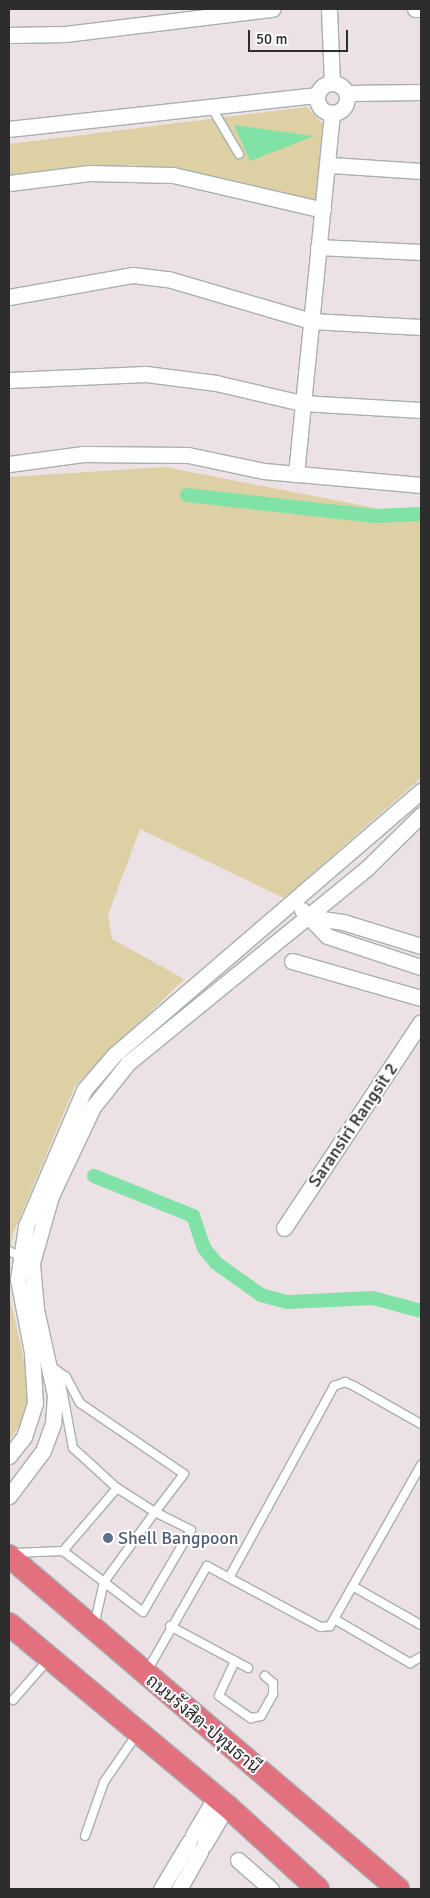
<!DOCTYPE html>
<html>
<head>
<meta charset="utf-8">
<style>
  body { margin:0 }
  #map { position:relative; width:430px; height:1898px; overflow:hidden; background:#ece1e5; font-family:Signika,Sarabun,sans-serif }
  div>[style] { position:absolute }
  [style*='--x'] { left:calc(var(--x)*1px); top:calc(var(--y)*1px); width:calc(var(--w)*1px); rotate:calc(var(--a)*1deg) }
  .green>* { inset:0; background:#ddd0a4 }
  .water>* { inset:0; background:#80e2a6 }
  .canal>* { height:14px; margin:-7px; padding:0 7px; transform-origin:7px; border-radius:7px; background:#80e2a6 }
  .roads { filter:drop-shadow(1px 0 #a7b0af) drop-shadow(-1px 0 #a7b0af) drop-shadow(0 1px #a7b0af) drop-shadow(0 -1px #a7b0af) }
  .service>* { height:8px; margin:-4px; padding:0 4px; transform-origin:4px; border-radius:4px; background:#fff }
  .minor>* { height:15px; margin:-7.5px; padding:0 7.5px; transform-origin:7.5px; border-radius:7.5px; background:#fff }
  .minor>.ring { margin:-7.5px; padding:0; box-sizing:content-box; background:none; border:15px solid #fff; border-radius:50% }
  .primary>* { height:22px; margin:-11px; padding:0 11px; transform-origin:11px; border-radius:11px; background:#e2707e }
  .dots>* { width:14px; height:14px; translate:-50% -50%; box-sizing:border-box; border:2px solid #fff; border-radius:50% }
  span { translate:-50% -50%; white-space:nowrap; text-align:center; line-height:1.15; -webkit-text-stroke:4px #fff; paint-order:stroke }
  .street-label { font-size:18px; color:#2d2d2d }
  .service-label { font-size:18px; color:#4e5e75 }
  .left { translate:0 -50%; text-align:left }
  .frame { position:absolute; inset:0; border:10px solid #2d2d2d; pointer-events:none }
  .scale { position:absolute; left:248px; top:30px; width:100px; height:22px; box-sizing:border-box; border:2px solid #2d2d2d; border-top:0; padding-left:6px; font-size:15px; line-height:18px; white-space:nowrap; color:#2d2d2d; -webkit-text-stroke:4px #fff; paint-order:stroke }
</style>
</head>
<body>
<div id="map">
  <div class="green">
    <div style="clip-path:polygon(307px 107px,323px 124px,319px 202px,134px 165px,9px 177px,9px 144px)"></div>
    <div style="clip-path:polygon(165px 467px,401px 513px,421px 510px,421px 778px,284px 898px,140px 829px,108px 915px,112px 939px,184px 979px,75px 1086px,13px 1234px,9px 1259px,9px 477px)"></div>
    <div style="clip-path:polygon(9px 1294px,26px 1368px,27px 1414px,9px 1441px)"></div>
  </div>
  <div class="water">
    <div style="clip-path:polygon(234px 125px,314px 136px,250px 161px)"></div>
  </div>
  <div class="canal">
    <div style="--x:187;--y:495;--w:189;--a:6.4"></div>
    <div style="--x:375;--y:516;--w:46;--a:-2.5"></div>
    <div style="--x:94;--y:1176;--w:107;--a:22"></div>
    <div style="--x:193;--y:1216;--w:34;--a:71"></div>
    <div style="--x:204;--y:1248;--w:19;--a:51"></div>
    <div style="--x:216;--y:1263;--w:55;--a:35.4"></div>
    <div style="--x:261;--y:1295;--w:28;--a:15"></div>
    <div style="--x:288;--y:1302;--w:85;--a:-2.7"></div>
    <div style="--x:373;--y:1298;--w:50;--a:15.2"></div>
  </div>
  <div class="roads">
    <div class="service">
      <div style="--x:210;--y:105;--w:57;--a:59.4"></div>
      <div style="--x:9;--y:1251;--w:13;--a:27"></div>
      <div style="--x:60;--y:1378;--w:71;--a:79.5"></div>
      <div style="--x:73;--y:1448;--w:59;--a:42.3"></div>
      <div style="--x:63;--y:1551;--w:51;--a:37.1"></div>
      <div style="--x:104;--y:1582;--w:49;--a:37.6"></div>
      <div style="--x:143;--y:1612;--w:95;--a:-59.7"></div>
      <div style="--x:191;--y:1530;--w:40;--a:-153.4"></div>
      <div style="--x:155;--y:1512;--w:87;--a:126.1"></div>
      <div style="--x:104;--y:1582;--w:45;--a:102.8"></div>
      <div style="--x:13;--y:1553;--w:50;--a:-2.3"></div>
      <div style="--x:63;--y:1551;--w:83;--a:-49.4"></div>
      <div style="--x:117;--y:1488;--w:45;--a:32.3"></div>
      <div style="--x:155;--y:1512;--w:48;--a:-52.7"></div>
      <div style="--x:184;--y:1474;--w:126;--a:-145.7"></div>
      <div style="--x:80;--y:1403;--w:30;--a:-118"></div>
      <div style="--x:66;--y:1377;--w:19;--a:-144"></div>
      <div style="--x:230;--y:1576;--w:217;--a:-61.3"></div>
      <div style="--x:334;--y:1386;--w:12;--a:-20"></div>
      <div style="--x:345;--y:1382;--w:10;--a:24"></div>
      <div style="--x:354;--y:1386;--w:77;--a:29.6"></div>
      <div style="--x:354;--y:1587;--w:77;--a:29.6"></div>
      <div style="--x:336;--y:1620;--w:86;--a:30.2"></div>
      <div style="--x:410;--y:1663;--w:13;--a:-29"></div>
      <div style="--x:170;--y:1626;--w:74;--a:28.3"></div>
      <div style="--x:235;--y:1661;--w:38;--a:115"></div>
      <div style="--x:219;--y:1696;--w:39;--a:35"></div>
      <div style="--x:251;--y:1718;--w:10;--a:-11"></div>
      <div style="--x:261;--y:1716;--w:25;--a:-61"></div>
      <div style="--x:273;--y:1694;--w:11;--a:-90"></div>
      <div style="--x:273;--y:1683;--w:11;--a:-139"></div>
      <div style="--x:235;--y:1661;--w:15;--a:28"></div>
      <div style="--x:147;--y:1671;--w:121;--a:-60.3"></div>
      <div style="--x:207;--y:1566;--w:129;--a:28.2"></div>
      <div style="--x:321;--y:1627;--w:9;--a:-6"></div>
      <div style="--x:330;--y:1626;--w:185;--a:-60.5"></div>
      <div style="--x:13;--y:1700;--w:53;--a:-48.8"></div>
      <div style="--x:85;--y:1836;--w:57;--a:-70.6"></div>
      <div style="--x:104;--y:1782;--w:58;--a:-55.5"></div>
    </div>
    <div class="minor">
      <div style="--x:329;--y:9;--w:74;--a:87.7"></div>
      <div style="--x:415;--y:9;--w:6;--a:0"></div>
      <div style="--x:9;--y:35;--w:56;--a:-1"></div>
      <div style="--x:65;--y:34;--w:209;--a:-6.9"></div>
      <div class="ring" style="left:317px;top:83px;width:15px;height:15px"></div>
      <div style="--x:347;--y:93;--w:74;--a:-0.8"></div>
      <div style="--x:9;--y:129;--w:310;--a:-6.3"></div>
      <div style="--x:331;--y:165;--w:90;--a:3.8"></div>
      <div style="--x:9;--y:183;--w:81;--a:-7.1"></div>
      <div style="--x:89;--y:173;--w:84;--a:1.4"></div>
      <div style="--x:173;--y:175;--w:154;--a:13.1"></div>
      <div style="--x:318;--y:247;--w:103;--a:2.8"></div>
      <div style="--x:9;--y:297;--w:126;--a:-10.1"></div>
      <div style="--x:133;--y:275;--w:35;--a:7"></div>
      <div style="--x:168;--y:279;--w:149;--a:16.4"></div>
      <div style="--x:311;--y:321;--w:110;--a:3.1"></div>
      <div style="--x:9;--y:380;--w:137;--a:-2.5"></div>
      <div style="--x:146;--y:374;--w:71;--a:7.3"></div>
      <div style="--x:216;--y:383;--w:88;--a:13.1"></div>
      <div style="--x:302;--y:403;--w:119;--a:3.4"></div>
      <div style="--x:9;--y:464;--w:75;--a:-7.7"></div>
      <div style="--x:83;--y:454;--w:105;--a:0.5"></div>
      <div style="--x:188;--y:455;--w:78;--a:11.9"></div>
      <div style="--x:264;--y:471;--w:158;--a:5.1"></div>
      <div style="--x:296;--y:474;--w:363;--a:-84.3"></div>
      <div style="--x:302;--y:910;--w:36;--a:46"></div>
      <div style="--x:327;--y:936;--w:99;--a:18.3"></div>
      <div style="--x:308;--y:917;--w:35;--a:8"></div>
      <div style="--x:343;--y:922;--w:82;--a:17.1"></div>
      <div style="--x:292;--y:961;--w:134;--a:16"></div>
      <div style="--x:284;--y:1228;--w:247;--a:-56.4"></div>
      <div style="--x:9;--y:1456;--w:24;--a:-52"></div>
      <div style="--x:24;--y:1437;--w:35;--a:-72"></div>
      <div style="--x:35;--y:1404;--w:52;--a:-93.3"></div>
      <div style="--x:32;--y:1352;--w:74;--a:-100.9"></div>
      <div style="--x:18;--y:1279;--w:54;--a:-81.4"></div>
      <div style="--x:26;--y:1226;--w:148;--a:-66.9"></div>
      <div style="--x:84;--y:1090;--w:46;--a:-49.4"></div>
      <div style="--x:114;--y:1055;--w:405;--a:-40.7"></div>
      <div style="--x:9;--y:1496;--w:56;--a:-52.9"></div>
      <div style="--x:43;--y:1451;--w:29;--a:-70"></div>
      <div style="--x:53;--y:1424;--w:29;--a:-86"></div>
      <div style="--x:55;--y:1395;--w:88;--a:-102.5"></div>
      <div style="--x:36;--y:1309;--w:46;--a:-95"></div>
      <div style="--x:32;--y:1263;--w:70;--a:-74.2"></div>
      <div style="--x:51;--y:1196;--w:98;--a:-64.7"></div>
      <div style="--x:93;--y:1107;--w:56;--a:-51.5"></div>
      <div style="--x:128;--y:1063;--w:307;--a:-39.2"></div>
      <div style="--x:366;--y:869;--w:77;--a:-44.5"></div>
      <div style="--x:193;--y:1835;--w:45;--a:-59.5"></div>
      <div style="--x:204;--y:1845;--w:45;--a:-59.5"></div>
      <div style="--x:238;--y:1860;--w:44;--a:41.3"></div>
      <div style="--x:161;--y:1889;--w:55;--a:-59.2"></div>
      <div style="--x:179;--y:1889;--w:43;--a:-60.4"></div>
    </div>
    <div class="primary">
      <div style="--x:9;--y:1556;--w:512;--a:40.56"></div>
      <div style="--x:9;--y:1624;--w:284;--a:39.9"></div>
      <div style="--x:227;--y:1806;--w:123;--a:42.4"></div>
    </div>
  </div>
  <div class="dots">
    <div style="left:108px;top:1538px;background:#5c6f8a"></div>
  </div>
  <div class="street-label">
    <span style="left:353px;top:1125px;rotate:-56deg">Saransiri Rangsit 2</span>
    <span style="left:203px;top:1724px;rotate:40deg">ถนนรังสิต-ปทุมธานี</span>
  </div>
  <div class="service-label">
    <span class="left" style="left:118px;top:1538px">Shell Bangpoon</span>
  </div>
  <div class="frame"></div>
  <div class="scale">50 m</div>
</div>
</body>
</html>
